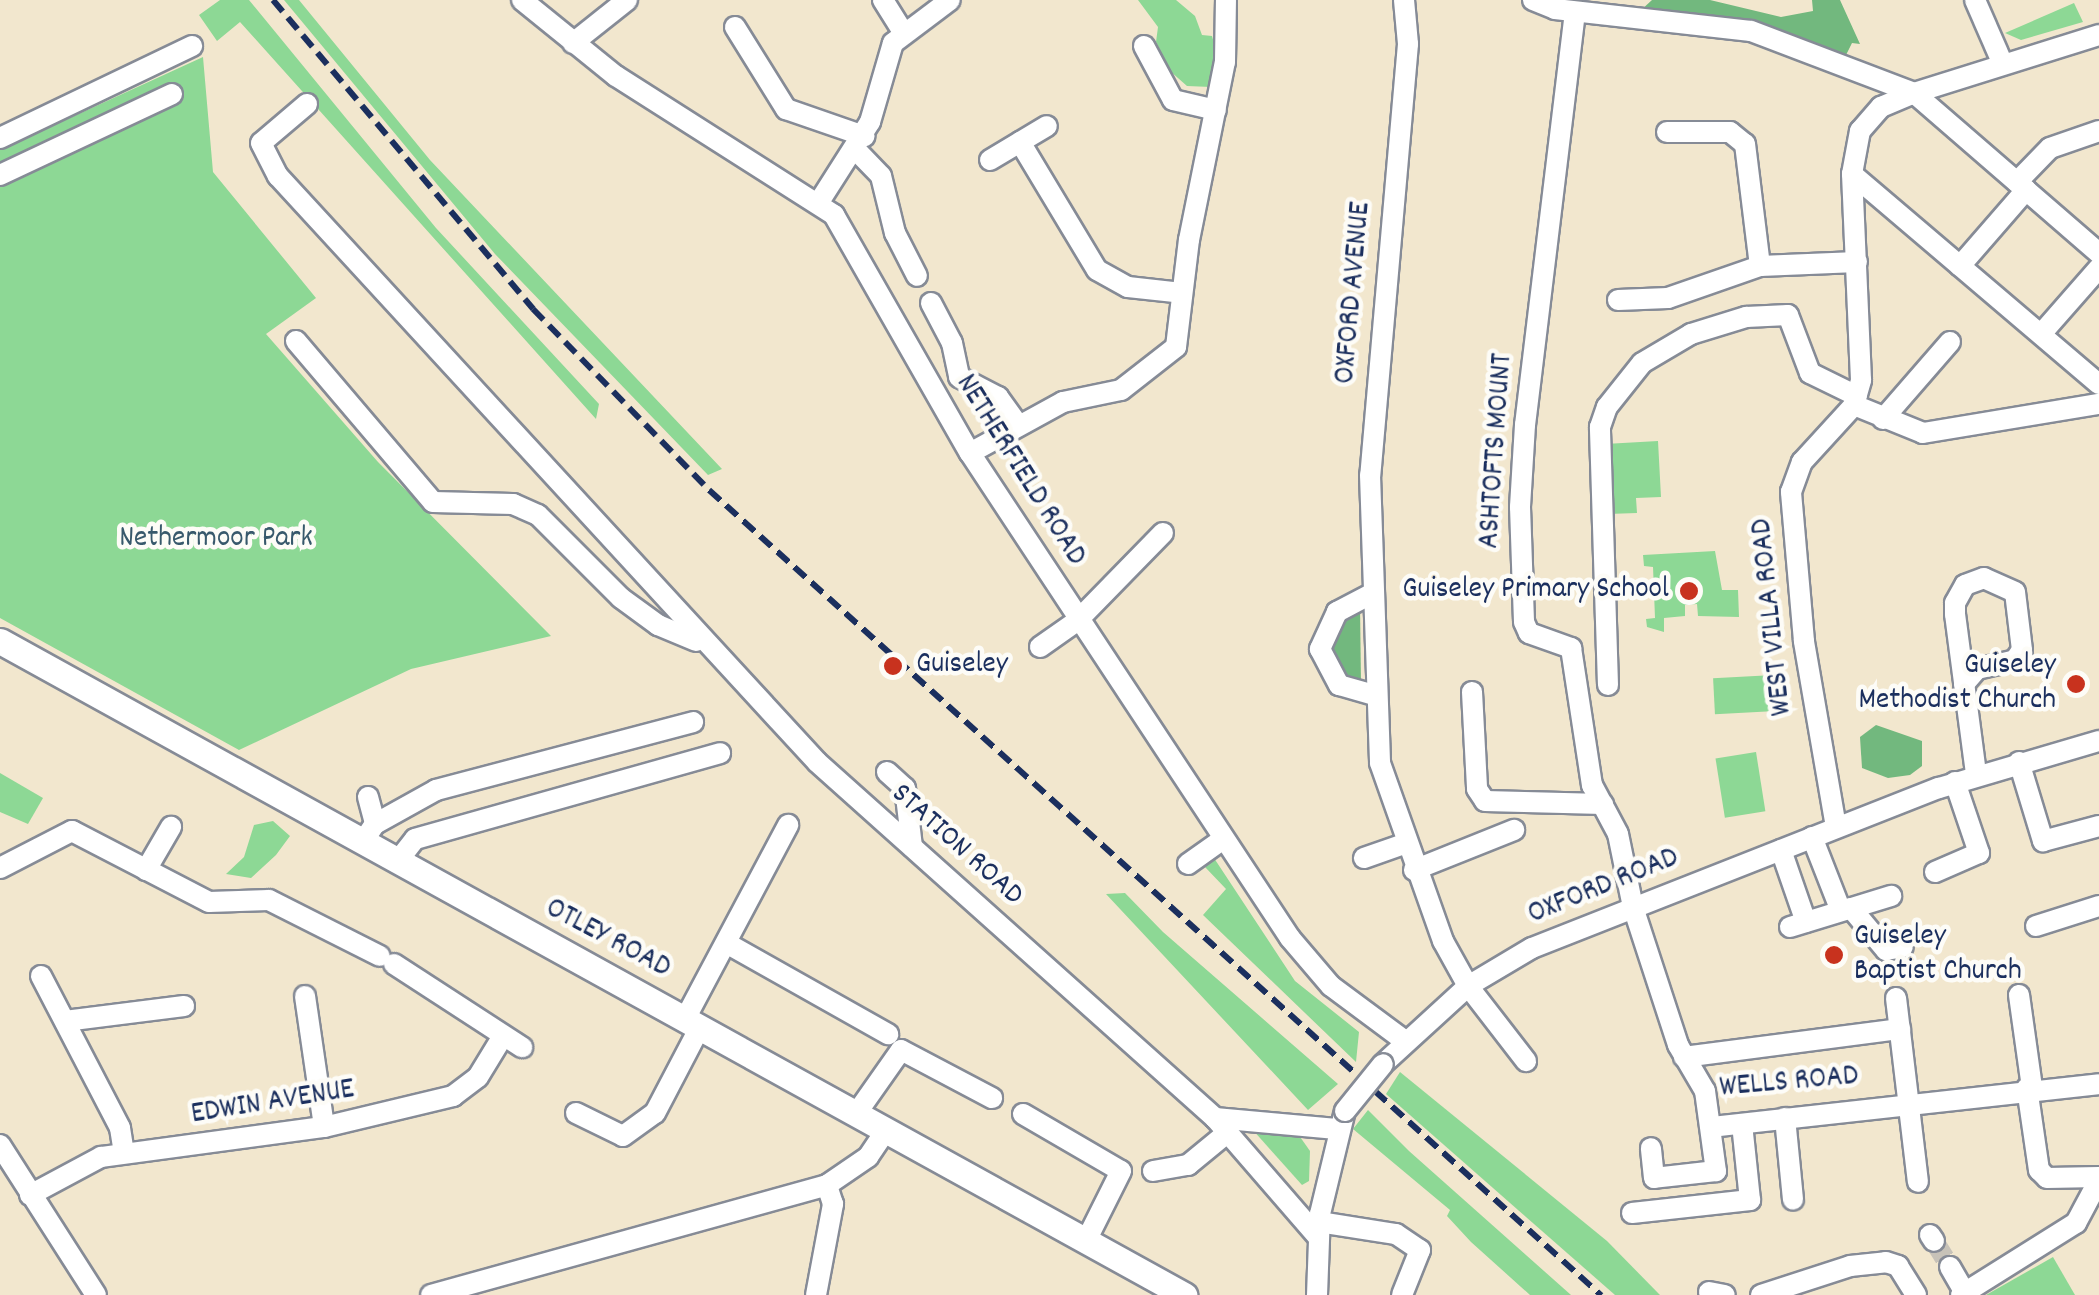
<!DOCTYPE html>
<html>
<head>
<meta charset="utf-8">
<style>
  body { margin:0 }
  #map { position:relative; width:2099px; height:1295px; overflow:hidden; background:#f2e7ce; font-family:Dekko,sans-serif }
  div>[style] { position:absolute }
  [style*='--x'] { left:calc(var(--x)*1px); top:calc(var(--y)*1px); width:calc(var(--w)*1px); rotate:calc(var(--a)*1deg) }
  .green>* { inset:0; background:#8dd895; transform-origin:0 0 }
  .forest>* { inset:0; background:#72b87e }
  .minor-tunnel>* { height:20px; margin-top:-10px; transform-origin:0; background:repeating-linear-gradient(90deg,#c7c2b8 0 20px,transparent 0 30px) }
  .roads { filter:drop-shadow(2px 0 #868b96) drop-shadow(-2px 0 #868b96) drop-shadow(0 2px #868b96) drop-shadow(0 -2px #868b96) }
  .minor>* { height:20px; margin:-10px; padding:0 10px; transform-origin:10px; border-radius:10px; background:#fff }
  .major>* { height:25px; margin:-12.5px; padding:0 12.5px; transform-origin:12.5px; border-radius:12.5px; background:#fff }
  .rail>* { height:6px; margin-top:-3px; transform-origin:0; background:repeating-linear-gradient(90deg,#1b2f5e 0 15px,transparent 0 23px) }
  .bridges { filter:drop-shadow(2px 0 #868b96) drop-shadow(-2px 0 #868b96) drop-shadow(0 2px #868b96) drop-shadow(0 -2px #868b96) }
  .minor-bridge>* { height:20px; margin:-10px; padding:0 10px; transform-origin:10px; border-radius:10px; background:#fff }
  .dots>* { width:28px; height:28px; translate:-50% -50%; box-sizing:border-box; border:5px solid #fdfcf7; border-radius:50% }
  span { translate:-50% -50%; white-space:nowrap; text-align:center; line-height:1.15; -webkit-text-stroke:9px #fdfcf7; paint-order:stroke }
  .street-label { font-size:30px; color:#1b2f5e }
  .park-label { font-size:30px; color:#38596c }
  .poi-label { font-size:30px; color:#1b2f5e }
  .right { translate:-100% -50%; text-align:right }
  .left { translate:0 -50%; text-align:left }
</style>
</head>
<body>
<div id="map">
  <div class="green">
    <div style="clip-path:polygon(220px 0,249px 0,436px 228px,599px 404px,596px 419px,240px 22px,217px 41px,199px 15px)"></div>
    <div style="clip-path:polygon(284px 0,299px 0,430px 160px,722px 469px,708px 475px,495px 254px)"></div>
    <div style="clip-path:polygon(1138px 0,1176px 0,1195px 16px,1202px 35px,1212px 36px,1217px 54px,1211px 87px,1187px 86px,1170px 71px,1156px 42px,1158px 27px)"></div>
    <div style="clip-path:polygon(2074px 3px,2083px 22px,2021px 40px,2005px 33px)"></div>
    <div style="clip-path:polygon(203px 57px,213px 172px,316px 298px,266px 334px,378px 462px,551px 636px,411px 669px,239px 750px,0 618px,0 150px)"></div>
    <div style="clip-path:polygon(1658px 441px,1661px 497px,1636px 498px,1637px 513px,1608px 514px,1605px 444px)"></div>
    <div style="clip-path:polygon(1715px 551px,1722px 590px,1738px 590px,1739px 617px,1698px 616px,1697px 604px,1685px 605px,1685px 616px,1664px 618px,1664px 632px,1647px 627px,1646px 619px,1655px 618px,1653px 567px,1644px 566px,1643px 555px)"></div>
    <div style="left:1774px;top:675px;width:36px;height:61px;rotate:87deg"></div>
    <div style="left:1756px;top:752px;width:60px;height:41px;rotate:81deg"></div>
    <div style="clip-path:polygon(0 773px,43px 798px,28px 824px,0 812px)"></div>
    <div style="clip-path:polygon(273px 821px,290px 836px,276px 855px,251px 878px,226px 874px,244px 857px,254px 825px)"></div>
    <div style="clip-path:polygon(1212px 855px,1295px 981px,1359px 1032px,1356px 1062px,1203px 915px,1226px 889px,1205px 867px)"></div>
    <div style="clip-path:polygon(1125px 893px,1163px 932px,1338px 1084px,1308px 1110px,1106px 894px)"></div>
    <div style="clip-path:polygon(1400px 1072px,1607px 1241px,1660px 1295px,1615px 1295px,1386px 1094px)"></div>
    <div style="clip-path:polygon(1368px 1110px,1409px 1151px,1571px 1295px,1530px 1295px,1471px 1242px,1447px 1216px,1450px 1210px,1353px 1129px)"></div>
    <div style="clip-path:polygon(1252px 1129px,1298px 1134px,1310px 1151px,1309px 1181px,1302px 1185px)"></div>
    <div style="clip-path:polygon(2053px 1257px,2075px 1295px,1986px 1295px)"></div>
  </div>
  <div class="forest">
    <div style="clip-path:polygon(1652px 0,1710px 0,1781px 17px,1813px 11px,1812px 0,1840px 0,1860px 44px,1852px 43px,1845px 57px,1639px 12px)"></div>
    <div style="clip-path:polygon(1360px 605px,1361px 685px,1350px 682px,1330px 654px,1335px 628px)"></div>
    <div style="clip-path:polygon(1876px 725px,1922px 741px,1922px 766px,1910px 775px,1888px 778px,1862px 768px,1860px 737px)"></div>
  </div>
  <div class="minor-tunnel">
    <div style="--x:1934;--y:1241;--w:31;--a:58"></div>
  </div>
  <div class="roads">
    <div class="minor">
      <div style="--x:522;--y:0;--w:121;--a:39"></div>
      <div style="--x:616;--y:76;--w:259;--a:32.5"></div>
      <div style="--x:834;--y:215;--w:274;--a:60.3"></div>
      <div style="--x:970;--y:453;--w:581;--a:56.58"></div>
      <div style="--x:1290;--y:938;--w:63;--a:49.5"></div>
      <div style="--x:1331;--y:986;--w:92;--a:36.6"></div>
      <div style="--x:883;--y:0;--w:36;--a:58"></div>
      <div style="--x:1404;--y:0;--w:44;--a:84.8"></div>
      <div style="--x:1408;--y:44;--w:433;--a:95"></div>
      <div style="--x:1370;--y:475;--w:288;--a:88"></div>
      <div style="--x:1380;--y:763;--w:189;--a:70.5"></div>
      <div style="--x:1443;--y:941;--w:51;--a:60.9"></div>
      <div style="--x:1468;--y:986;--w:95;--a:52.3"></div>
      <div style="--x:1533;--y:0;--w:24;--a:22"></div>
      <div style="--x:1555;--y:9;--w:197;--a:6.4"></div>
      <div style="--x:1751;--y:31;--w:174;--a:20.8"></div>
      <div style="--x:1914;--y:93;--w:245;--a:40.9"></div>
      <div style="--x:1975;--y:0;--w:68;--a:66.5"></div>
      <div style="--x:1575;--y:12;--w:416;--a:96.9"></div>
      <div style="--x:1525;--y:425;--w:82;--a:93.5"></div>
      <div style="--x:1520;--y:507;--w:115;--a:88"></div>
      <div style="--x:1524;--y:622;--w:12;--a:66"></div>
      <div style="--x:1529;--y:633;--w:45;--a:19.7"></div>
      <div style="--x:1571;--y:648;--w:139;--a:81.3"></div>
      <div style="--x:1592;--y:785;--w:55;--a:62"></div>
      <div style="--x:1618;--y:834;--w:75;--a:78.4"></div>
      <div style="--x:1633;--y:907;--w:145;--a:71.9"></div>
      <div style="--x:1678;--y:1045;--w:53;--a:59.6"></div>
      <div style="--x:1705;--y:1091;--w:81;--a:82.2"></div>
      <div style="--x:1716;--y:1171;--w:62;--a:173.6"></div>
      <div style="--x:1654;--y:1178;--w:30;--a:-96"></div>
      <div style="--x:735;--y:27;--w:97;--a:58.1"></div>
      <div style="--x:786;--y:109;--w:83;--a:19.1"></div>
      <div style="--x:573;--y:43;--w:69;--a:-38.5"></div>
      <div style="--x:1144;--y:46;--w:61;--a:61.8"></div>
      <div style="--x:1173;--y:100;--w:44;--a:13.1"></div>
      <div style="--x:307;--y:104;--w:60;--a:139.7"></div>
      <div style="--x:261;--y:143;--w:37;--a:63"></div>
      <div style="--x:278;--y:176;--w:796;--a:47.39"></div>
      <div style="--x:817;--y:762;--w:534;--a:41.81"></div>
      <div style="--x:1215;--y:1118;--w:157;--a:49.1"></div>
      <div style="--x:1667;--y:132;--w:63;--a:0"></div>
      <div style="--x:1730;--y:132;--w:19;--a:39"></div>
      <div style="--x:1745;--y:144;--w:123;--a:83"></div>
      <div style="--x:0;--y:138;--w:213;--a:-25.6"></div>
      <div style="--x:1020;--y:142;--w:149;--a:59"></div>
      <div style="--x:1097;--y:270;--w:35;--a:29"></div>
      <div style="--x:1128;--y:287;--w:54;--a:6.3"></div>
      <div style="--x:856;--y:150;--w:36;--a:46"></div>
      <div style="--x:881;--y:176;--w:59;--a:76.2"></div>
      <div style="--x:895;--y:233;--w:48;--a:62.9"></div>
      <div style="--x:990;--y:160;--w:66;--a:-30.8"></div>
      <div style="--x:1852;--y:174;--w:324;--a:40.4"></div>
      <div style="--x:0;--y:175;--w:190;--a:-25.2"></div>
      <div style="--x:2017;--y:182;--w:47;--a:-45.9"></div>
      <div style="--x:2050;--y:148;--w:52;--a:-19.1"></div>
      <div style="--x:819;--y:202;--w:95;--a:-57.5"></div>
      <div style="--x:870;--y:122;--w:82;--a:-73.8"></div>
      <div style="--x:893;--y:43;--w:71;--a:-37"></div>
      <div style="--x:1960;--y:266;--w:101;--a:-49"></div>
      <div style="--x:1618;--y:300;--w:50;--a:-2.3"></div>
      <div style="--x:1668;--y:298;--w:97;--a:-19.2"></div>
      <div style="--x:1760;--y:266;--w:97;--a:-2.4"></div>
      <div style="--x:931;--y:303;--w:45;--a:62.3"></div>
      <div style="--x:952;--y:343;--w:35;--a:78"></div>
      <div style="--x:959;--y:377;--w:44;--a:27.1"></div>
      <div style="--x:998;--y:397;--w:34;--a:54"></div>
      <div style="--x:2042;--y:333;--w:86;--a:-48.8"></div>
      <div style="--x:296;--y:341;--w:211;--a:49.6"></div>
      <div style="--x:433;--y:502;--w:80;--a:1.4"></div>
      <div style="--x:513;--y:504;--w:27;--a:24"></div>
      <div style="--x:538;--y:515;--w:117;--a:45"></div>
      <div style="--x:621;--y:598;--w:46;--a:36.1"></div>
      <div style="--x:658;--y:625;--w:41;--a:22.8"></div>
      <div style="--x:1854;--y:405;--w:74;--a:22.1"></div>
      <div style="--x:1923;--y:433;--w:178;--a:-9.4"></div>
      <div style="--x:1883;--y:419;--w:102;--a:-49"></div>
      <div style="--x:970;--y:453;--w:106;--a:-28.7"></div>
      <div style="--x:1063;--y:402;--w:59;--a:-11.7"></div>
      <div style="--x:1121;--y:390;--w:70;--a:-38"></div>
      <div style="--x:1176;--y:347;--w:108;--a:-83.1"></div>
      <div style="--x:1189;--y:240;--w:182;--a:-78.6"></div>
      <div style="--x:1225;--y:62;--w:62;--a:-89.1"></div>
      <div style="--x:1373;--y:593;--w:41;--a:152.2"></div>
      <div style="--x:1337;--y:612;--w:41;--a:114.7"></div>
      <div style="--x:1320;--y:649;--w:41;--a:62.2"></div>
      <div style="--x:1339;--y:685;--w:37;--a:16"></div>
      <div style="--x:1040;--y:647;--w:45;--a:-35.1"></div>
      <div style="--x:1077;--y:621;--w:123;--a:-45.7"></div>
      <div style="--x:1964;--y:684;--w:20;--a:-49"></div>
      <div style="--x:1977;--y:669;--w:39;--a:-13"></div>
      <div style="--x:2015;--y:660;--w:12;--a:-55"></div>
      <div style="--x:2022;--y:650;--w:58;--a:-96.9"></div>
      <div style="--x:2015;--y:592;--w:34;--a:-156"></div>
      <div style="--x:1984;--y:578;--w:20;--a:160"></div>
      <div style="--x:1965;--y:585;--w:21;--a:119"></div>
      <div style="--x:1955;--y:603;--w:11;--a:90"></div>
      <div style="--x:1955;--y:614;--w:161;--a:82.5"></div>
      <div style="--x:1608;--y:685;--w:258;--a:-91.8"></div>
      <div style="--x:1600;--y:427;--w:21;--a:-71"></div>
      <div style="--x:1607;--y:407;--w:56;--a:-51.5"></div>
      <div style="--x:1642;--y:363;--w:57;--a:-30.6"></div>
      <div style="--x:1691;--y:334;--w:58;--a:-17.2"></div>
      <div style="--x:1746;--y:317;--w:42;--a:-2.7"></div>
      <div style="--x:1788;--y:315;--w:62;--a:69.2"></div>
      <div style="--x:1810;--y:373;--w:52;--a:26.1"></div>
      <div style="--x:1472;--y:692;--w:97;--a:87"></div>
      <div style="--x:1477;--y:789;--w:14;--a:56"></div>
      <div style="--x:1485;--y:801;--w:118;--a:1.5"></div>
      <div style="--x:2019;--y:762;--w:83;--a:73.1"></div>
      <div style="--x:2043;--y:841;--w:58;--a:-15"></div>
      <div style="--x:887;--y:772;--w:24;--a:42"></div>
      <div style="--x:905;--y:788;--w:59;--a:83.2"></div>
      <div style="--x:368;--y:797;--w:28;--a:75"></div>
      <div style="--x:1836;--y:827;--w:189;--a:-99.8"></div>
      <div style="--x:1804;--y:641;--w:150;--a:-95"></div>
      <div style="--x:1791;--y:492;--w:32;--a:-70"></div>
      <div style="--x:1802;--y:462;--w:77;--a:-47.6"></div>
      <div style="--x:1854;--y:405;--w:26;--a:-74"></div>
      <div style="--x:1861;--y:380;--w:206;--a:-92.5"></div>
      <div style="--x:1852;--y:174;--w:44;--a:-79.5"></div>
      <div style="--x:1860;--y:131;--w:32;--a:-49"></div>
      <div style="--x:1881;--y:107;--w:36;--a:-23"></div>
      <div style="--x:1914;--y:93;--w:194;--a:-17.4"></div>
      <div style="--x:1812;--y:837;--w:79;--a:68.6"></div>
      <div style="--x:362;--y:843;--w:23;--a:-56"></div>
      <div style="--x:375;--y:824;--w:70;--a:-29.1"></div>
      <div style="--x:436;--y:790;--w:266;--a:-14.8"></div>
      <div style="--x:1781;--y:850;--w:76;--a:70.9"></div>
      <div style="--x:1364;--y:858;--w:42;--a:-19.3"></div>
      <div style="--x:397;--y:862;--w:29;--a:-52"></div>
      <div style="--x:415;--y:839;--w:317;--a:-15.7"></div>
      <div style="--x:1188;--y:864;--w:43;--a:-35.5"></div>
      <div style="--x:0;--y:868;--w:81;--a:-27.2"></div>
      <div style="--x:72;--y:831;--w:154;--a:27.4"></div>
      <div style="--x:209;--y:902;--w:60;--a:-1.9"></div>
      <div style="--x:269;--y:900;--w:124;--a:26.8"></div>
      <div style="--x:146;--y:870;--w:50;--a:-59.8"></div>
      <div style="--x:1414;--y:870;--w:108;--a:-21.8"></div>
      <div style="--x:1935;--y:872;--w:48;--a:-23.4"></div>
      <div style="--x:1979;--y:853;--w:75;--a:-108.7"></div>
      <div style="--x:1851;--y:908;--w:55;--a:50.2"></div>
      <div style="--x:1886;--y:950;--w:17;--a:-10"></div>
      <div style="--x:2036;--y:926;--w:66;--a:-17.6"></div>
      <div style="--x:1790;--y:927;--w:106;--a:-17.1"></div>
      <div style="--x:728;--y:944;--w:184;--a:29.4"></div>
      <div style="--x:394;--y:964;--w:153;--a:33"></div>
      <div style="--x:41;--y:976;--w:171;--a:62.5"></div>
      <div style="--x:120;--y:1128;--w:25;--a:81"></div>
      <div style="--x:2019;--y:995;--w:93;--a:82"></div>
      <div style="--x:305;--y:996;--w:132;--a:81.7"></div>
      <div style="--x:1896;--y:998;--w:185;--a:83.2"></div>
      <div style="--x:685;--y:1019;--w:220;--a:-62"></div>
      <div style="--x:65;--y:1021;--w:120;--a:-7.2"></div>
      <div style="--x:1684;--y:1057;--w:218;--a:-7.4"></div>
      <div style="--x:1383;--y:1064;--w:115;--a:-42.5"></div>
      <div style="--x:1468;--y:986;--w:74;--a:-30.7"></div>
      <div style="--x:1532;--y:948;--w:437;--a:-21.5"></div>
      <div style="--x:1939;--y:788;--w:167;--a:-16.4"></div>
      <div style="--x:2027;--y:1088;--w:83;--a:81.7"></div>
      <div style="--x:2039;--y:1170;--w:11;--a:45"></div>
      <div style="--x:2047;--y:1178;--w:52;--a:-1.1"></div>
      <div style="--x:576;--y:1113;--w:52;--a:26.1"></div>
      <div style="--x:623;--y:1136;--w:39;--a:-36"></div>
      <div style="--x:655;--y:1113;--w:97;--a:-62.4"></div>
      <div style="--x:856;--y:1114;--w:78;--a:-54.9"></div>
      <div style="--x:901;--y:1050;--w:103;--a:27.8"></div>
      <div style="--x:1023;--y:1114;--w:113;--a:30.2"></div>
      <div style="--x:1121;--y:1171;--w:78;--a:116.6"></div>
      <div style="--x:1215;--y:1118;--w:122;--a:5.2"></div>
      <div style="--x:1785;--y:1118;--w:82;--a:84.4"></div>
      <div style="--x:1711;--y:1127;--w:390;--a:-6.3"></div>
      <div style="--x:0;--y:1145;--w:178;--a:57.4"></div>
      <div style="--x:1153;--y:1171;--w:36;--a:-10"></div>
      <div style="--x:1188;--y:1165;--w:50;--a:-39.4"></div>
      <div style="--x:30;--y:1195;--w:81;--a:-28.2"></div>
      <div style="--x:101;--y:1157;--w:225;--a:-7.7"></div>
      <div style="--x:324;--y:1127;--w:133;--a:-13.5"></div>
      <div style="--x:453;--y:1096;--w:31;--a:-37"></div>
      <div style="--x:478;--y:1077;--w:48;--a:-58.6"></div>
      <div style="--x:1632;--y:1213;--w:119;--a:-6.3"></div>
      <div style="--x:1750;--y:1200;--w:76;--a:-96"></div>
      <div style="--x:1319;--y:1222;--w:78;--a:8.9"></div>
      <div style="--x:1396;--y:1234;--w:29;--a:34"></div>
      <div style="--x:1420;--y:1250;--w:48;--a:111.8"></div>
      <div style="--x:1930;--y:1235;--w:7;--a:56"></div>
      <div style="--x:1950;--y:1267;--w:30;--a:60"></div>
      <div style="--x:1709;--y:1292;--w:16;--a:11"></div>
      <div style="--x:431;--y:1295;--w:411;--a:-15.5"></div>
      <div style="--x:827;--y:1185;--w:50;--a:-34.3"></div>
      <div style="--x:868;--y:1157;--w:32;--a:-56"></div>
      <div style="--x:816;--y:1295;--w:93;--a:-79.4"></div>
      <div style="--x:833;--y:1204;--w:20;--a:-108"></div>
      <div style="--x:1317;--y:1295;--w:81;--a:-87.9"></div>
      <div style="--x:1320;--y:1214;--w:106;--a:-76.4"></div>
      <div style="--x:1761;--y:1295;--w:94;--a:-18"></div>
      <div style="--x:1850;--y:1266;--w:36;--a:-6"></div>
      <div style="--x:1886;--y:1262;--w:13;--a:18"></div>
      <div style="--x:1898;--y:1266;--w:34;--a:58"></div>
      <div style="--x:1961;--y:1295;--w:136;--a:-32.1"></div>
      <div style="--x:2076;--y:1223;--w:49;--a:-61.9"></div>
    </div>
    <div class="major">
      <div style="--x:0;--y:641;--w:1353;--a:28.91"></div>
    </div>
  </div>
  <div class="rail">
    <div style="--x:273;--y:0;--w:404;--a:49.9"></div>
    <div style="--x:533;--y:309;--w:252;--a:45.8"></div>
    <div style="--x:709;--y:490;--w:1202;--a:42.07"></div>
  </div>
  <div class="bridges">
    <div class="minor-bridge">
      <div style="--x:1345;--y:1111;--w:60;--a:-51"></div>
    </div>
  </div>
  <div class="dots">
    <div style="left:1689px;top:591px;background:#c8321e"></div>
    <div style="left:893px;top:666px;background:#c8321e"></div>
    <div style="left:2076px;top:684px;background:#c8321e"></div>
    <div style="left:1834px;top:955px;background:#c8321e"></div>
  </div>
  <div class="street-label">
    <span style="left:1355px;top:293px;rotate:-85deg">OXFORD AVENUE</span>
    <span style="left:1498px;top:451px;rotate:-86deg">ASHTOFTS MOUNT</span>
    <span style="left:1019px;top:471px;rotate:58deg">NETHERFIELD ROAD</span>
    <span style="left:1774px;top:617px;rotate:-96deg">WEST VILLA ROAD</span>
    <span style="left:956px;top:846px;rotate:42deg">STATION ROAD</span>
    <span style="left:1604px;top:888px;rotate:-22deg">OXFORD ROAD</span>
    <span style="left:607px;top:940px;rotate:28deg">OTLEY ROAD</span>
    <span style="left:1789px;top:1084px;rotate:-5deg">WELLS ROAD</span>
    <span style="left:273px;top:1104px;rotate:-9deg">EDWIN AVENUE</span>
  </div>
  <div class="park-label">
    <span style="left:216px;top:540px">Nethermoor Park</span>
  </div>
  <div class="poi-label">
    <span class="right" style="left:1669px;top:591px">Guiseley Primary School</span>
    <span class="left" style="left:916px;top:666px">Guiseley</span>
    <span class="right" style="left:2056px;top:684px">Guiseley<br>Methodist Church</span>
    <span class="left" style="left:1854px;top:955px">Guiseley<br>Baptist Church</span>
  </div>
</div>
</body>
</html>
